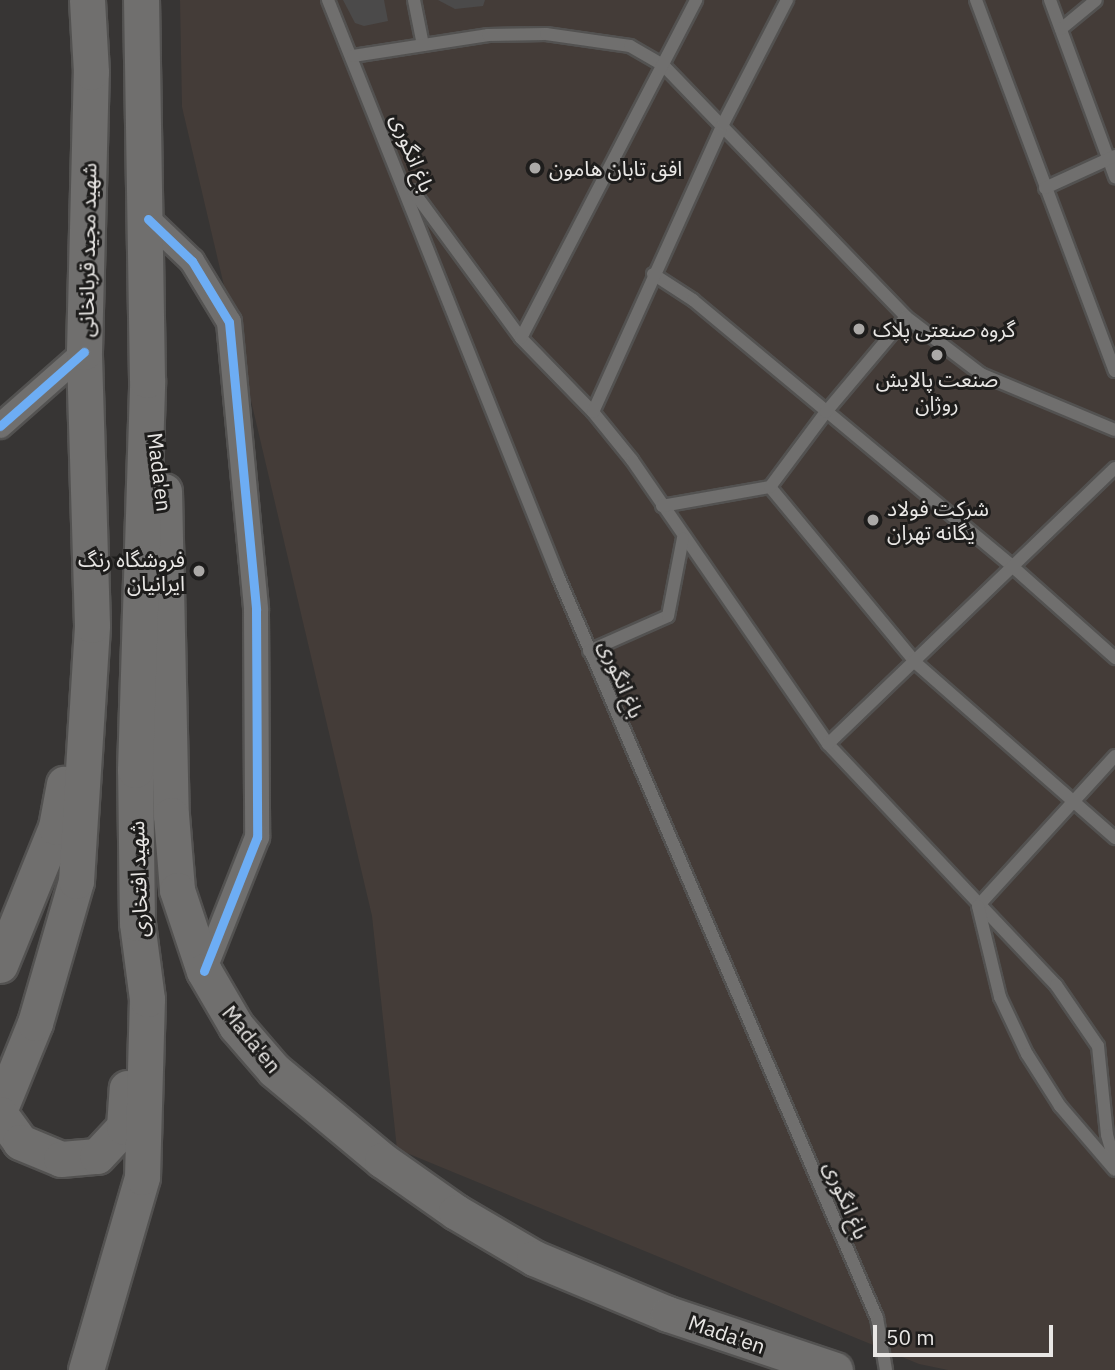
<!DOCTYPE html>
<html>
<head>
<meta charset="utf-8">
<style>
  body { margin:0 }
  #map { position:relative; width:1115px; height:1370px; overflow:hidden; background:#373534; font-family:"IBM Plex Sans","Noto Sans Arabic",sans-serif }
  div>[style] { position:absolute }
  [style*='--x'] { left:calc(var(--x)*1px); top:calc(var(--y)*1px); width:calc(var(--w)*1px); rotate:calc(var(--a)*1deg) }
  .built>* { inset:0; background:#443c38 }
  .building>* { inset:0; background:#4b4a4a }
  .roads { filter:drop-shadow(2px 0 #535251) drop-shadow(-2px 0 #535251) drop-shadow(0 2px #535251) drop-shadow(0 -2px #535251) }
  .lane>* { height:12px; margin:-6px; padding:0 6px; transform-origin:6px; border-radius:6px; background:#706f6e }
  .street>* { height:24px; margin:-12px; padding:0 12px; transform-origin:12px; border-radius:12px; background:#706f6e }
  .secondary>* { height:35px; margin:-17.5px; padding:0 17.5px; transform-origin:17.5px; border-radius:17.5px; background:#706f6e }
  .cycleway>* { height:9px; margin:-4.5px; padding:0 4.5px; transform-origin:4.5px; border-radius:4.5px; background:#6dadf4 }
  .dots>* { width:19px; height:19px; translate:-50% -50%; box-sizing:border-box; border:4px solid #1e1d1c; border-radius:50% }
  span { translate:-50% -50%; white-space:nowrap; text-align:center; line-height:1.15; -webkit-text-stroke:6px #1e1d1c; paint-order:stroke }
  .street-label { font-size:21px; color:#e9e7e5 }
  .poi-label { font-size:21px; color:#e9e7e5 }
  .left { translate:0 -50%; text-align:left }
  .right { translate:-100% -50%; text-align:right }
  .scale { position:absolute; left:873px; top:1325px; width:180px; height:32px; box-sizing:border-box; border:4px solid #e9e7e5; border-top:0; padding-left:9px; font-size:21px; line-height:24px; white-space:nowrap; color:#e9e7e5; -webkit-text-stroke:5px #1e1d1c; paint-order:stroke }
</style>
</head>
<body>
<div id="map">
  <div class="built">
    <div style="clip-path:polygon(180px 0,1115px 0,1115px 1370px,948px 1370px,919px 1364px,397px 1149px,372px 916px,182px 107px)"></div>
  </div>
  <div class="building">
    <div style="clip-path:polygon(343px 0,384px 0,388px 21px,364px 26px,355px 23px)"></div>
    <div style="clip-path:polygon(438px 0,485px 0,483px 6px,455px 9px)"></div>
  </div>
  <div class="roads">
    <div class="lane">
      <div style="--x:328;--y:0;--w:620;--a:68.23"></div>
      <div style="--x:558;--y:576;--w:808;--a:66.74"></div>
      <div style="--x:877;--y:1318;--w:53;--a:80.2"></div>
      <div style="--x:414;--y:0;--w:46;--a:78.7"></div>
      <div style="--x:976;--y:0;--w:396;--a:69.5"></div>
      <div style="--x:1050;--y:0;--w:189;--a:69.8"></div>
      <div style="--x:1061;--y:29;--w:45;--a:-39.6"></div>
      <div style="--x:353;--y:56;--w:137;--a:-8.8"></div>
      <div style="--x:488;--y:35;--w:58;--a:-1"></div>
      <div style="--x:546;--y:34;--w:85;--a:8.1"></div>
      <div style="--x:630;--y:46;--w:39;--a:30"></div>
      <div style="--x:664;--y:66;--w:349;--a:46"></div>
      <div style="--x:906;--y:317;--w:94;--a:37.2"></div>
      <div style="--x:981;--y:374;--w:145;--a:22.7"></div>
      <div style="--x:1045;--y:188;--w:77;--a:-24.6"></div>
      <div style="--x:413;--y:191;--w:182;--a:53.7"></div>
      <div style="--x:521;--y:338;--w:103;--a:45.8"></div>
      <div style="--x:593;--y:412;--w:62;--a:50.9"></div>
      <div style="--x:632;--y:460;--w:345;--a:55.4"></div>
      <div style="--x:828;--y:744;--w:332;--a:46.6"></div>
      <div style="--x:1056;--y:985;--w:74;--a:55.5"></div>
      <div style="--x:1098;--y:1046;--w:89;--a:84.2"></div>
      <div style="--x:1107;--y:1135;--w:29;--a:74"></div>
      <div style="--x:653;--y:274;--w:48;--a:33"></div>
      <div style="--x:693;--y:300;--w:417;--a:39.8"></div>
      <div style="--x:1013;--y:567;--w:137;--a:41.7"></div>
      <div style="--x:521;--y:338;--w:381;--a:-62.6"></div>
      <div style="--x:593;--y:412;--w:316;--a:-65.7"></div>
      <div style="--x:723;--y:124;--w:140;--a:-62.7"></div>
      <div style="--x:770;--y:487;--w:230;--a:50.3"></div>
      <div style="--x:917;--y:664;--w:264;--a:41.3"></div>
      <div style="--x:662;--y:506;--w:110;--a:-10"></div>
      <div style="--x:770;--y:487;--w:94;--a:-53.3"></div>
      <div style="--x:826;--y:412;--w:124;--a:-49.9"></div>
      <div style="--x:589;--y:651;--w:86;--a:-23.9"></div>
      <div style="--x:668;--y:616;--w:79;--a:-79.1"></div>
      <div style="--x:828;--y:744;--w:398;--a:-43.9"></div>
      <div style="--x:1115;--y:756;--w:203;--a:132.4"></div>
      <div style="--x:978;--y:906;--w:94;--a:76.4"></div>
      <div style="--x:1000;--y:997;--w:63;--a:64.7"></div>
      <div style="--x:1027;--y:1054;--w:62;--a:57.6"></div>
      <div style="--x:1060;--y:1106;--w:84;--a:49.3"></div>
    </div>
    <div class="street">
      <div style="--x:148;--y:219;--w:61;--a:43.7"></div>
      <div style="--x:192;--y:261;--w:71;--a:58.8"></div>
      <div style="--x:229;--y:322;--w:289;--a:84.6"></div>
      <div style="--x:256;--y:610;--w:227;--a:89.7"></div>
      <div style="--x:257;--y:837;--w:144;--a:111.6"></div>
      <div style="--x:0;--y:426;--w:112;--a:-41.4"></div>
    </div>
    <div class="secondary">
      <div style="--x:164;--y:491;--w:324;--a:88.8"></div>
      <div style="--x:171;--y:815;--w:75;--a:85.4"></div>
      <div style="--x:177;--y:890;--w:85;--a:71.6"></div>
      <div style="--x:204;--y:971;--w:64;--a:59.8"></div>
      <div style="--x:236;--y:1026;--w:58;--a:49.2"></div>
      <div style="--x:274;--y:1070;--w:141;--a:39.8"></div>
      <div style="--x:382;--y:1160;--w:90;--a:35.1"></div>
      <div style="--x:456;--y:1212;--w:91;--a:30.5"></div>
      <div style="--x:534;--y:1258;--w:145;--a:22.7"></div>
      <div style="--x:668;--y:1314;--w:176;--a:18.5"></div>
      <div style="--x:0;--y:965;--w:149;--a:-67.9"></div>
      <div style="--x:56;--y:827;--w:44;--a:-79.5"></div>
      <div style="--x:0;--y:1109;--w:93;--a:-67.9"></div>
      <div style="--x:35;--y:1023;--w:148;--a:-73.9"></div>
      <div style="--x:76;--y:881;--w:256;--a:-86.4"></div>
      <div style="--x:92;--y:625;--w:273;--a:-91.7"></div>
      <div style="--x:84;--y:352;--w:280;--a:-88.6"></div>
      <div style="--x:91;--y:72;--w:72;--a:-93.2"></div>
      <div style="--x:0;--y:1114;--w:34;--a:54"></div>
      <div style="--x:20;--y:1142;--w:44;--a:22.5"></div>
      <div style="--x:61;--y:1159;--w:36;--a:-5"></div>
      <div style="--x:97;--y:1156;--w:40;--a:-47"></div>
      <div style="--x:124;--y:1127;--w:39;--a:-86"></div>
      <div style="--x:86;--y:1370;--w:201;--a:-73.8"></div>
      <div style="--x:142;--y:1177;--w:178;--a:-88.4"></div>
      <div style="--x:147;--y:999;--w:77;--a:-97.5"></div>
      <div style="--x:137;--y:923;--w:153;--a:-90.7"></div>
      <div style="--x:135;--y:770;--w:390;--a:-88.2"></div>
      <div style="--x:147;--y:380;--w:380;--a:-90.9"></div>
    </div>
  </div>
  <div class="cycleway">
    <div style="--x:148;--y:219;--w:61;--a:43.7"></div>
    <div style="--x:192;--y:261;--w:71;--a:58.8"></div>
    <div style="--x:229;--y:322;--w:289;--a:84.6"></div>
    <div style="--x:256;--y:610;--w:227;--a:89.7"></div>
    <div style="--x:257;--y:837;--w:144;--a:111.6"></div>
    <div style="--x:0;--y:426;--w:112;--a:-41.4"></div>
  </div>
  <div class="dots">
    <div style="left:535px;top:168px;background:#aba9a7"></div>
    <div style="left:859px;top:329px;background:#aba9a7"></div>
    <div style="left:937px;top:355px;background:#aba9a7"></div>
    <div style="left:873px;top:520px;background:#aba9a7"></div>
    <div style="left:199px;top:571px;background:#aba9a7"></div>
  </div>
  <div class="street-label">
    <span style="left:413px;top:153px;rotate:68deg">باغ انگوری</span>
    <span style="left:87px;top:250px;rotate:-89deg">شهید مجید قربانخانی</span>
    <span style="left:160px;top:472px;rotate:83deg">Mada'en</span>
    <span style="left:622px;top:679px;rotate:67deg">باغ انگوری</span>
    <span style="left:138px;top:879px;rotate:-92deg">شهید افتخاری</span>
    <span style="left:252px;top:1039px;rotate:51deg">Mada'en</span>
    <span style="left:847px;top:1200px;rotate:67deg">باغ انگوری</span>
    <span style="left:727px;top:1334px;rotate:19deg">Mada'en</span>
  </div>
  <div class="poi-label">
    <span class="left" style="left:549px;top:168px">افق تابان هامون</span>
    <span class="left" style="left:873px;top:329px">گروه صنعتی پلاک</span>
    <span style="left:937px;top:391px">صنعت پالایش<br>روژان</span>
    <span class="left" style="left:887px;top:520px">شرکت فولاد<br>یگانه تهران</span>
    <span class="right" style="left:185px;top:571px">فروشگاه رنگ<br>ایرانیان</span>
  </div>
  <div class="scale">50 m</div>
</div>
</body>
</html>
